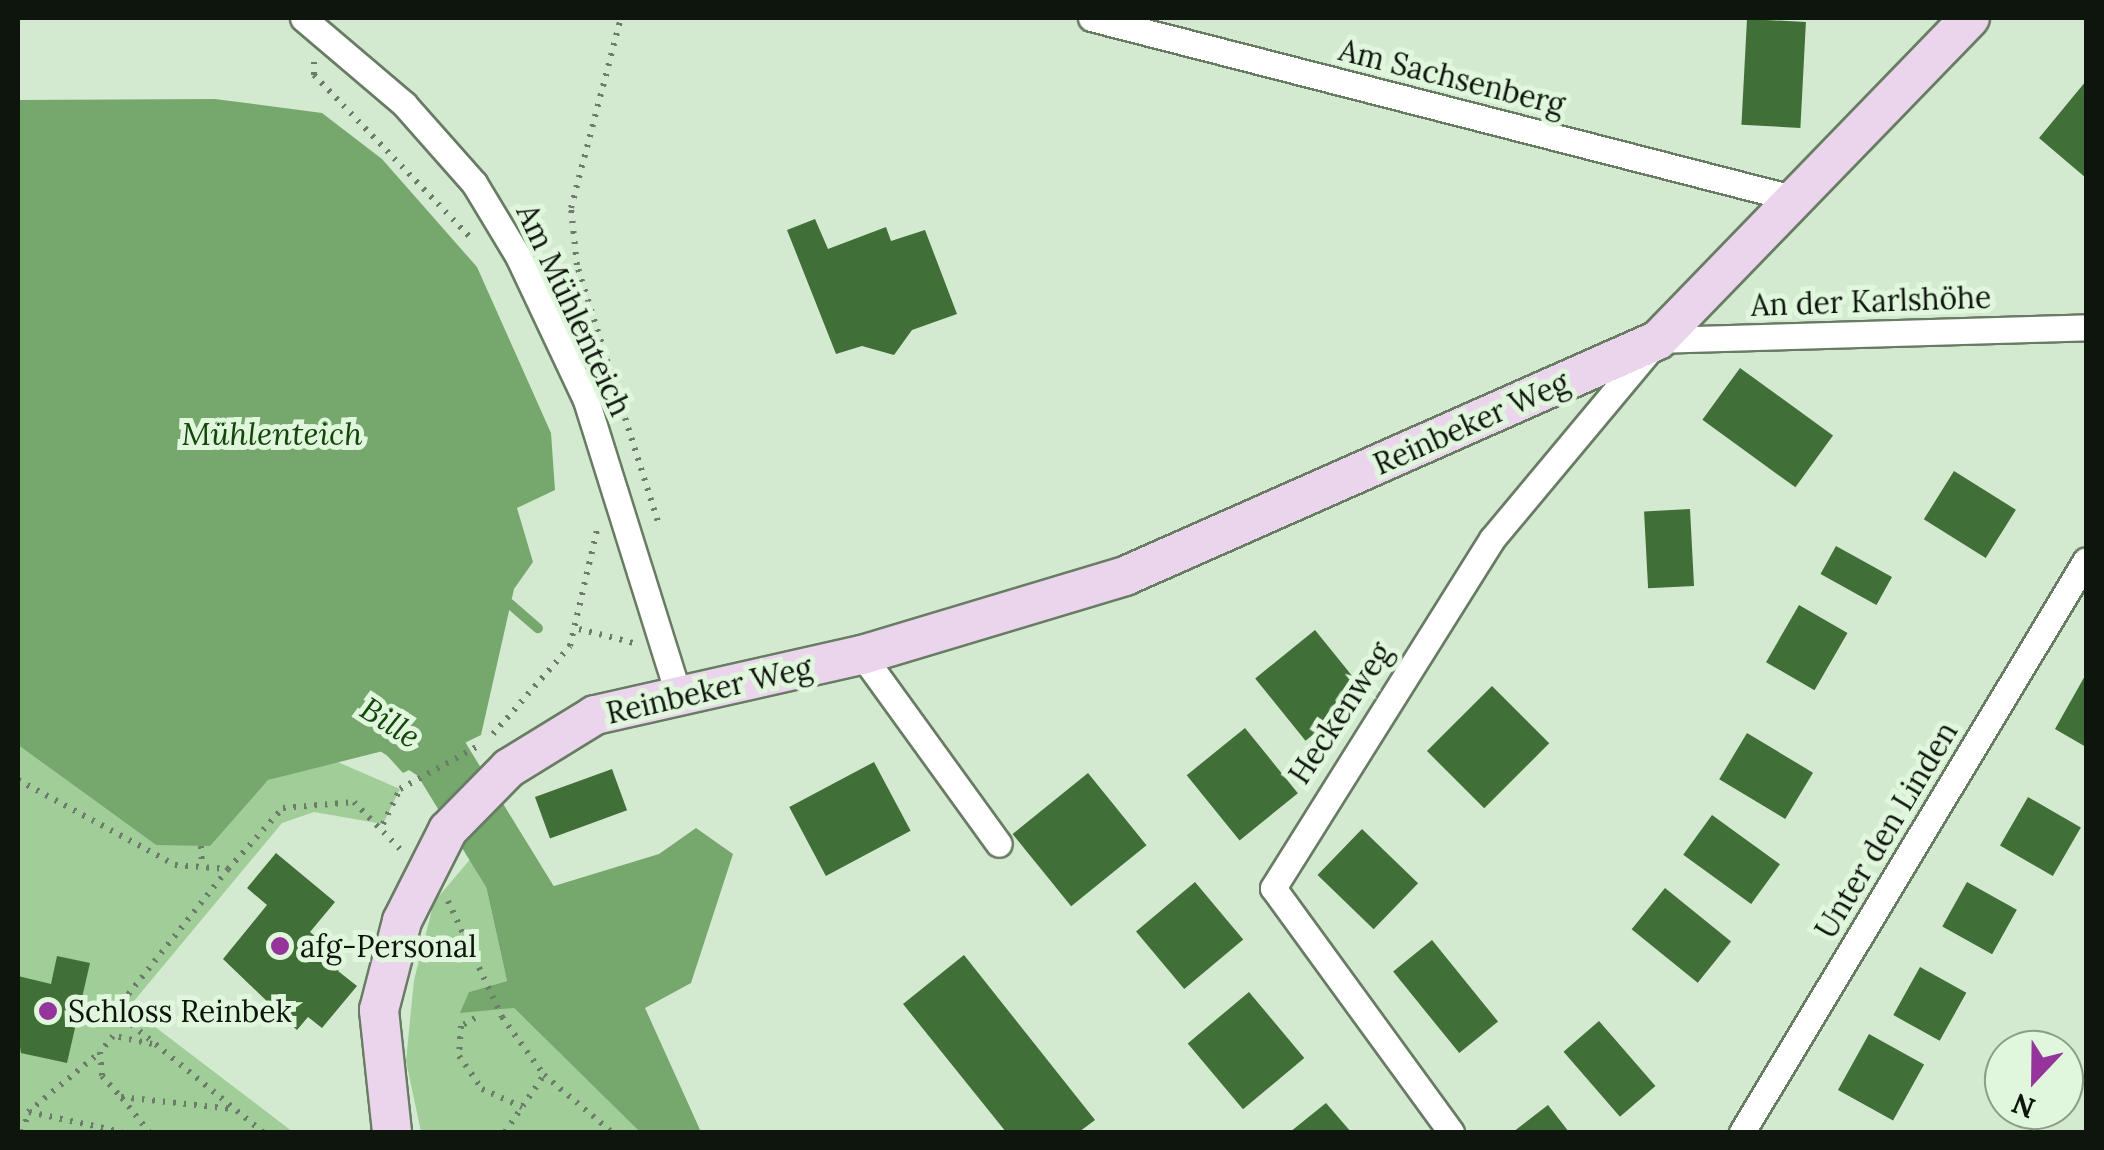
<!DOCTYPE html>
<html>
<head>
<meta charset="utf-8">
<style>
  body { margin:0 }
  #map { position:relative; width:2104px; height:1150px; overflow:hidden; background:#d4ead0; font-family:Lora,serif }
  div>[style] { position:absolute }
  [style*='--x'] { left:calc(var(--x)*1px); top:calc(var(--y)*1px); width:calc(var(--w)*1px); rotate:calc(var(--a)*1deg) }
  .green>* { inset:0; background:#a0cd98 }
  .water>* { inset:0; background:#76a86d }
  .stream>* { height:10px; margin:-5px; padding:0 5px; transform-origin:5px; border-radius:5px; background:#76a86d }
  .river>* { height:58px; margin:-29px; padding:0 29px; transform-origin:29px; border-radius:29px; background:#76a86d }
  .building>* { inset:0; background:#407038; transform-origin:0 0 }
  .path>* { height:6px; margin-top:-3px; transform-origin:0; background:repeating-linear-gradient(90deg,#6c7b6a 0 2.5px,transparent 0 10.5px) }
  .roads { filter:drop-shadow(2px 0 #687c64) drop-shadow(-2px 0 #687c64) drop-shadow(0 2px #687c64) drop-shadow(0 -2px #687c64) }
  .minor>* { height:25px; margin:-12.5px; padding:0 12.5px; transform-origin:12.5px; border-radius:12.5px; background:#fff }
  .secondary>* { height:38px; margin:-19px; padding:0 19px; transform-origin:19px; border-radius:19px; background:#ebd5ec }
  .dots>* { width:28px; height:28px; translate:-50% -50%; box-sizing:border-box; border:5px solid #e1f7dd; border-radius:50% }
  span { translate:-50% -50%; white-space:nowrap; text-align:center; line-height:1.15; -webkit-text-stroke:10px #e1f7dd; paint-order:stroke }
  .street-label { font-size:30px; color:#0d150c }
  .poi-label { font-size:30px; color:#0d150c }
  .left { translate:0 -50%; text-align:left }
  .water-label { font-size:32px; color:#13460a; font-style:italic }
  .frame { position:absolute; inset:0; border:20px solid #0d150c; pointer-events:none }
  .north { position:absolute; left:1984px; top:1030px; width:100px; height:100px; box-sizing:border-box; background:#e1f7dd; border:2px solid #8c9d89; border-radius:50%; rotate:202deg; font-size:28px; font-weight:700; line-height:40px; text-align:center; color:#0d150c }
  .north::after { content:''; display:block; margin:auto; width:35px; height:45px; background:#95349b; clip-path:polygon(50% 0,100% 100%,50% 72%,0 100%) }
</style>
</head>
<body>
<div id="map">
  <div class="green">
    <div style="clip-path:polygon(18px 745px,156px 845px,243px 804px,268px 780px,333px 760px,400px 789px,383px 824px,314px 812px,282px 823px,129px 1007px,293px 1132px,18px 1132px)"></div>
    <div style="clip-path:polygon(478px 850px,507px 981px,469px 992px,513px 1007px,640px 1132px,421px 1132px,406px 1061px,414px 980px,434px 902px)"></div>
  </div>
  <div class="water">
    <div style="clip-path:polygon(215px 99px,322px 113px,382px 159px,477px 267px,551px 433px,555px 490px,517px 508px,533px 562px,514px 589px,481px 735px,403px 773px,383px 751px,268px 780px,210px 846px,156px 845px,18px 745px,18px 100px)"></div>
    <div style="clip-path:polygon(696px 828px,733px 854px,691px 983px,645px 1008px,701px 1132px,640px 1132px,514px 1008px,460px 1013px,469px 992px,507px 981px,478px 850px,491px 834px,532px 878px,554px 886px,659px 854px)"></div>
  </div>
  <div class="stream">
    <div style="--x:510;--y:604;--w:37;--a:41"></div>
  </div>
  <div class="river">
    <div style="--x:375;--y:713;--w:77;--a:33.3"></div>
    <div style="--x:439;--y:755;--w:174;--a:58.4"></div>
  </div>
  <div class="building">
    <div style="left:1747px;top:19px;width:59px;height:106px;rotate:3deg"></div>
    <div style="clip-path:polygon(2086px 81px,2086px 178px,2039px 138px)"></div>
    <div style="clip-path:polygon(815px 219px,828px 249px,886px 227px,891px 241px,925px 230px,957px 314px,912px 330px,894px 355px,862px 346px,836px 354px,787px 230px)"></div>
    <div style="left:1740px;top:368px;width:115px;height:64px;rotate:36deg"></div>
    <div style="left:1954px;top:471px;width:73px;height:57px;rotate:32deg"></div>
    <div style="left:1690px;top:509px;width:77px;height:46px;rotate:87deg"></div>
    <div style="left:1836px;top:546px;width:64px;height:32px;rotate:29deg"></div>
    <div style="left:1799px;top:605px;width:56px;height:66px;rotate:30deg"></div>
    <div style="left:1315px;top:630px;width:80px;height:77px;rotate:51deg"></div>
    <div style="clip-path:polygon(2086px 674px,2086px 747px,2055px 729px)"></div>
    <div style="left:1492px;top:686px;width:81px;height:92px;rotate:45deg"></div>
    <div style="left:1245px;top:728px;width:84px;height:75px;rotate:51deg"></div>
    <div style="left:1747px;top:733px;width:77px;height:54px;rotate:31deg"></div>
    <div style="left:874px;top:762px;width:78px;height:96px;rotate:62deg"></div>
    <div style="left:612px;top:769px;width:44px;height:82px;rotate:70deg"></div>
    <div style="left:1088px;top:773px;width:93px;height:97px;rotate:51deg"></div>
    <div style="left:2028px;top:797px;width:61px;height:56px;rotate:30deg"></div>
    <div style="left:1712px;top:815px;width:84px;height:49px;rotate:36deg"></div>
    <div style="left:1362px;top:829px;width:78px;height:64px;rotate:44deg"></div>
    <div style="clip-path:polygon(276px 853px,335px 902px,310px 932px,346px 962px,338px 971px,357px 986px,322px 1028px,308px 1017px,297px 1030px,223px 959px,267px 905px,247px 888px)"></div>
    <div style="left:1195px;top:882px;width:75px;height:77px;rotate:50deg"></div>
    <div style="left:1967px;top:882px;width:57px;height:51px;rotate:29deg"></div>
    <div style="left:1665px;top:888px;width:85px;height:53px;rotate:39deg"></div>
    <div style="left:1432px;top:940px;width:105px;height:50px;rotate:51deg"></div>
    <div style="clip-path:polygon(964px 955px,1095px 1120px,1079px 1132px,1006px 1132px,903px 1004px)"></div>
    <div style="clip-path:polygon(57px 956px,90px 963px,67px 1063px,21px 1053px,18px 1034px,18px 976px,51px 984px)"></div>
    <div style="left:1920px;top:967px;width:53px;height:55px;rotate:29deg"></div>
    <div style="left:1249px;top:992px;width:86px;height:80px;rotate:50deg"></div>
    <div style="left:1599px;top:1021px;width:86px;height:47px;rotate:49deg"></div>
    <div style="left:1869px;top:1034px;width:63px;height:64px;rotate:29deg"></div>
    <div style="clip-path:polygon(1326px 1103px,1351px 1132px,1290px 1132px)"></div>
    <div style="clip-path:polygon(1548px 1105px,1569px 1132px,1513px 1132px)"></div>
  </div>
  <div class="path">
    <div style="--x:314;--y:62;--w:13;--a:90"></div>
    <div style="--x:314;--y:75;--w:229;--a:46.1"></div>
    <div style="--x:617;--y:392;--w:133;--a:-107.5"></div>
    <div style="--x:577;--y:265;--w:57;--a:-96"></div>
    <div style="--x:571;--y:208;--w:196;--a:-75.3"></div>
    <div style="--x:625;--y:418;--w:112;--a:72.4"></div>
    <div style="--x:579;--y:629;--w:57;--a:14.3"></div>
    <div style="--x:493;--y:734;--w:117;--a:-48.8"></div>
    <div style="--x:570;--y:646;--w:119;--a:-76.9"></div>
    <div style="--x:18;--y:780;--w:179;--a:28.4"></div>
    <div style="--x:175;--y:865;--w:53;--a:4.3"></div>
    <div style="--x:228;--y:869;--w:82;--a:-48"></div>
    <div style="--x:283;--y:808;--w:71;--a:-4.8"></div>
    <div style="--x:354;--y:802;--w:70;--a:45.6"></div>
    <div style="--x:383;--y:824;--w:39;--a:-64"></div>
    <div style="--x:400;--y:789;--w:91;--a:-28.8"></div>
    <div style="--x:201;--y:846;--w:21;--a:87"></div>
    <div style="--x:228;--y:869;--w:181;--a:128.5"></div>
    <div style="--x:115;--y:1011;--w:191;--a:39.3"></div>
    <div style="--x:448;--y:901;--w:128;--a:65"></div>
    <div style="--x:502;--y:1017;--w:72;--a:54.1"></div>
    <div style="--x:544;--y:1075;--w:89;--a:40"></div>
    <div style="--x:475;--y:1018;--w:16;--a:150"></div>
    <div style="--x:461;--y:1026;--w:30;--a:94"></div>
    <div style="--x:459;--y:1056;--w:40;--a:55.1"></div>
    <div style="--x:482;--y:1089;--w:44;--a:24.2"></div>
    <div style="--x:152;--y:1044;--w:40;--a:-168"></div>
    <div style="--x:113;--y:1036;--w:21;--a:129"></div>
    <div style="--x:100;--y:1052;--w:24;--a:85"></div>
    <div style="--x:102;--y:1076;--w:28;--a:48"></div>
    <div style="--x:121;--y:1097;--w:113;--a:6.1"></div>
    <div style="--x:122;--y:1098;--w:43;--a:51.5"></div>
    <div style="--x:29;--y:1112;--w:95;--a:12.1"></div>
    <div style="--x:23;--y:1132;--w:21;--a:-76"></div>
    <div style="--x:28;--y:1112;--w:92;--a:-39.7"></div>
    <div style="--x:505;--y:1132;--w:69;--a:-55.6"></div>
  </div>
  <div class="roads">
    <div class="minor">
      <div style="--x:303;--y:18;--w:133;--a:40.4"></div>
      <div style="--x:404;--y:104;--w:106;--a:48.5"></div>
      <div style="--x:474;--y:183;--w:85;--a:58.9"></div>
      <div style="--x:518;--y:256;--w:159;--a:64.7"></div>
      <div style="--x:586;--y:400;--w:310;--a:72.6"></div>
      <div style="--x:1091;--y:18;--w:728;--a:14.4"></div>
      <div style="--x:862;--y:655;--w:233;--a:54.1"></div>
      <div style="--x:1451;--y:1132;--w:302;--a:-126.1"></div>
      <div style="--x:1273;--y:888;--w:412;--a:-57.9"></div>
      <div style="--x:1492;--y:539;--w:259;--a:-50.2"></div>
      <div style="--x:1658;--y:340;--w:428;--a:-1.7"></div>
      <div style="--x:1742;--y:1132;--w:667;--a:-58.98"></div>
    </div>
    <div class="secondary">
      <div style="--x:392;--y:1132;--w:123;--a:-96.1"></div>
      <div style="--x:379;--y:1010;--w:92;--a:-75.5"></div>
      <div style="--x:402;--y:921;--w:102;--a:-63.2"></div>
      <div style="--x:448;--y:830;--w:87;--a:-45.5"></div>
      <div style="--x:509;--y:768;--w:101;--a:-31.6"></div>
      <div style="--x:595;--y:715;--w:274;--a:-12.7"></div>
      <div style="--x:862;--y:655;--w:275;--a:-16.7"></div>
      <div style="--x:1125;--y:576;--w:583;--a:-23.88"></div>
      <div style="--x:1658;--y:340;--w:448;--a:-45.9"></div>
    </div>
  </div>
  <div class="dots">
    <div style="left:280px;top:946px;background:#95349b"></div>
    <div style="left:48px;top:1011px;background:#95349b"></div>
  </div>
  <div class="street-label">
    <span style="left:1452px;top:77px;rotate:14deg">Am Sachsenberg</span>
    <span style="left:1871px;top:301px;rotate:-2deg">An der Karlshöhe</span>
    <span style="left:574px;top:310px;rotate:65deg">Am Mühlenteich</span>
    <span style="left:1471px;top:423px;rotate:-24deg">Reinbeker Weg</span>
    <span style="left:709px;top:690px;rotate:-13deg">Reinbeker Weg</span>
    <span style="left:1340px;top:713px;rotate:-57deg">Heckenweg</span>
    <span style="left:1886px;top:830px;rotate:-59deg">Unter den Linden</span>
  </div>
  <div class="poi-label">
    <span class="left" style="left:300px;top:946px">afg-Personal</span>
    <span class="left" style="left:68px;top:1011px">Schloss Reinbek</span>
  </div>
  <div class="water-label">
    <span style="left:272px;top:434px">Mühlenteich</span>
    <span style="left:390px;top:723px;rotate:33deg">Bille</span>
  </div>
  <div class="frame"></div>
  <div class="north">N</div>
</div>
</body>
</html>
